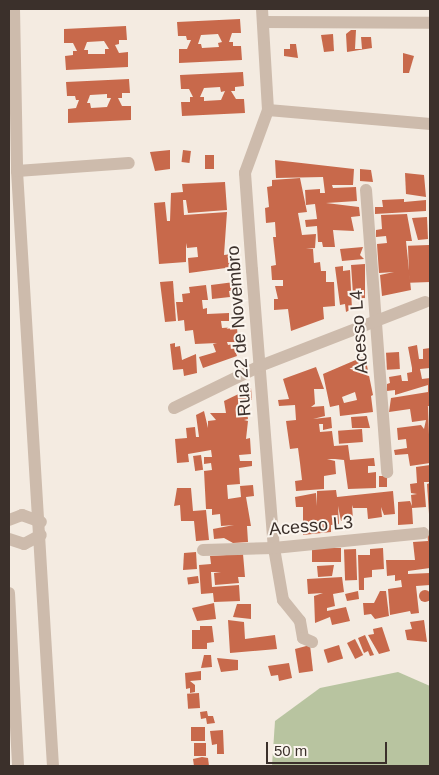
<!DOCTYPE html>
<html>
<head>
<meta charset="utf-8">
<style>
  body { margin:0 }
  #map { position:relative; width:439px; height:775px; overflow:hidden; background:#f4ebe1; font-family:Arial,sans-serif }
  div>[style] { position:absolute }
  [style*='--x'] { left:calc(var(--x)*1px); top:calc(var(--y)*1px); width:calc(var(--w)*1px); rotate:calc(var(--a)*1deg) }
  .green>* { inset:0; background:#b8c4a0 }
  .building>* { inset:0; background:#c8694b; transform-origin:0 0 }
  .round { border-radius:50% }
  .minor>* { height:12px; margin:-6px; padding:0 6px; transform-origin:6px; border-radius:6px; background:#cdbbac }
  span { translate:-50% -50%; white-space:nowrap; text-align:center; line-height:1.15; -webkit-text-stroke:4px #fbf5ee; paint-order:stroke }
  .street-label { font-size:18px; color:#3b302b }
  .frame { position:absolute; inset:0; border:10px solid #3b302b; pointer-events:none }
  .scale { position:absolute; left:266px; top:742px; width:121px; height:22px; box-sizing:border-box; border:2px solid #3b302b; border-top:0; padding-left:6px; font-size:15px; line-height:18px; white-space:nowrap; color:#3b302b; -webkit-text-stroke:4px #fbf5ee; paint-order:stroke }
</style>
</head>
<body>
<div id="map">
  <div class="green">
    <div style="clip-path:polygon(398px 672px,430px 686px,430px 766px,272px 766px,275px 721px,320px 688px)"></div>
  </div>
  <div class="building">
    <div style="clip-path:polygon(evenodd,240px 19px,241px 33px,232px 33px,229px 42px,233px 42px,233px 46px,241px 46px,242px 60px,179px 63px,179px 49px,187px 49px,191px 40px,187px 40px,186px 36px,178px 36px,177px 22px,240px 19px,218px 34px,222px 42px,218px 43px,219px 47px,202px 48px,201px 44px,198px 44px,201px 35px,218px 34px)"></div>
    <div style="clip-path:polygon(evenodd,126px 26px,127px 40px,119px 40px,119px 44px,115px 45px,119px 53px,128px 52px,128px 67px,66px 70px,65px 56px,73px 55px,73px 51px,77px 51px,73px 43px,64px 43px,64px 29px,126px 26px,104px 41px,109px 49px,105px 49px,105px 54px,88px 54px,88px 50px,84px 50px,87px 42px,104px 41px)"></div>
    <div style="clip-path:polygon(351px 30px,356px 30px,355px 49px,362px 49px,361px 37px,371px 37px,372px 48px,347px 52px,346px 34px)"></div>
    <div style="clip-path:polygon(333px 34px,334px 51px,324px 52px,321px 35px)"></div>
    <div style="clip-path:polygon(290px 44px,296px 44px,298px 58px,284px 56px,284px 49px,290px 49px)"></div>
    <div style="clip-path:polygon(403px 53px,414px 56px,409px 73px,403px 73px)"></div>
    <div style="clip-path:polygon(evenodd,243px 72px,244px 86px,235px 87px,235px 91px,231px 91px,236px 99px,244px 99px,245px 113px,182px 116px,181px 102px,190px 102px,190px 97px,193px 97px,189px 89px,181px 89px,180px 75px,243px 72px,220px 87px,221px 92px,225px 91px,221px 100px,204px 101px,204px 97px,200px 97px,204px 88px,220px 87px)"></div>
    <div style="clip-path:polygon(evenodd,129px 79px,130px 93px,122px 93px,122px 98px,118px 98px,122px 106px,131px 106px,131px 120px,68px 123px,68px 109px,76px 108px,79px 100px,76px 100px,75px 96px,67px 96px,66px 82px,129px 79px,107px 94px,107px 98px,111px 98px,107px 107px,91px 108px,90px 103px,87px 103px,90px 95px,107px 94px)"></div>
    <div style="clip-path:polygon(170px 150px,170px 169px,155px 171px,150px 152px)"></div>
    <div style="left:183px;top:150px;width:8px;height:12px;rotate:7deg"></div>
    <div style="left:205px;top:155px;width:9px;height:14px"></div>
    <div style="clip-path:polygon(275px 160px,354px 169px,353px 185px,332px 185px,333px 188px,356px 187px,357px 201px,326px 203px,359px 207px,360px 216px,351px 217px,354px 231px,333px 230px,335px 247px,323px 247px,322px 242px,318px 242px,317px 226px,306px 227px,305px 220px,317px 219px,315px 204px,306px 205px,305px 190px,320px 189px,320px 193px,325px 193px,323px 177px,276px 178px)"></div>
    <div style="clip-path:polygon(360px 169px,371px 170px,373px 182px,360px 181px)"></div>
    <div style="clip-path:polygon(405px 173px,424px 175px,426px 197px,406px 194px)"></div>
    <div style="clip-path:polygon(300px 178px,307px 212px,298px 213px,302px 235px,316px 234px,315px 248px,306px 249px,313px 249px,314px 263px,320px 262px,321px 271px,326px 271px,326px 282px,334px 282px,335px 306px,323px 307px,324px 319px,291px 331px,288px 309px,274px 310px,274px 299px,278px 299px,275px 286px,283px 286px,283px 280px,272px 280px,271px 266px,276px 265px,273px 237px,276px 237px,275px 222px,266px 223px,265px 208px,269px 207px,267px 187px,272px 186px,272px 180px)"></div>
    <div style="clip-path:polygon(225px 182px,227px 210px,188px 213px,186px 200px,183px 200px,184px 215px,227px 212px,224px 255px,232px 254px,233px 267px,189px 273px,188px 258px,198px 257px,197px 247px,187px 248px,186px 243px,186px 262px,159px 264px,154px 203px,165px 202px,167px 221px,170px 221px,171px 193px,183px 192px,182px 184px)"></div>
    <div style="clip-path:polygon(404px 199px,404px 202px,426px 200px,426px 211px,375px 214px,375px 207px,383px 207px,382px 200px)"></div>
    <div style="clip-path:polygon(407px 214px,412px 241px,406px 241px,411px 290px,382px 296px,380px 275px,394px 272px,379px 273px,377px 244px,387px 243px,386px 236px,376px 237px,376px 230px,382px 229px,381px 215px)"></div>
    <div style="clip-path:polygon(427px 217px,428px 239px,418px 240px,412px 218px)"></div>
    <div style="left:429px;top:245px;width:37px;height:21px;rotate:88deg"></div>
    <div style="clip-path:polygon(363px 247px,360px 255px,364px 259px,342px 261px,340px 249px)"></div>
    <div style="clip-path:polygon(365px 264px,365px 298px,358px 299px,357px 294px,353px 294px,351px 265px)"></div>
    <div style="clip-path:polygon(343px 266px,343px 271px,350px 270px,352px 309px,346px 312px,345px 304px,340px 305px,335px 267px)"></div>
    <div style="clip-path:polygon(173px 281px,176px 321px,165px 322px,160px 282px)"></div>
    <div style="clip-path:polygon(242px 281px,243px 290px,229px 291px,230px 297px,212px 299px,211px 285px)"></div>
    <div style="clip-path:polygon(206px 285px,208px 300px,202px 300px,203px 309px,207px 308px,207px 314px,229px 313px,229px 321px,221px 321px,222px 328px,237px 327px,238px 342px,227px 342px,228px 345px,233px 344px,237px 356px,203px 368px,199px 357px,216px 352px,213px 344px,217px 343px,195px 344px,193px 330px,185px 331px,184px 320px,178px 321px,176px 302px,183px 302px,182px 294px,190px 293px,189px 287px)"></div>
    <div style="clip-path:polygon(175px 343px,175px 347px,180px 346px,182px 360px,196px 354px,197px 373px,184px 376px,183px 369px,173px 370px,170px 344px)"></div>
    <div style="clip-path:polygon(417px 345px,419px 359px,423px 359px,423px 349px,430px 348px,430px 368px,420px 369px,422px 379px,430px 378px,430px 406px,414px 407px,428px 406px,430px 463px,410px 466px,408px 454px,395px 455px,394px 450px,407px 448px,406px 439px,398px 440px,397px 428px,421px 425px,424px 429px,426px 420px,412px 422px,410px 409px,389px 412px,391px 398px,428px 392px,428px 385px,395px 395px,395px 390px,387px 391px,387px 384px,390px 383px,389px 377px,401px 375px,402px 381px,408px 381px,407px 373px,412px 372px,412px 368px,408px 347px)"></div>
    <div style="left:399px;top:352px;width:17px;height:13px;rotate:87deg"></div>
    <div style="clip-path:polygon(evenodd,365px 356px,373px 395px,371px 396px,373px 412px,340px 416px,339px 405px,330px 407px,323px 374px,365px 356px,355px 392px,357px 400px,344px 403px,342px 397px,355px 392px)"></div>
    <div style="clip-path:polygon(316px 367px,324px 389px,314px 389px,315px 404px,311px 407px,324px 406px,325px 416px,313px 419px,331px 417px,332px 428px,323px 430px,323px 424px,319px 424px,320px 432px,332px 431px,334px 446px,348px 445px,350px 460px,374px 458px,375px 466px,368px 466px,368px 473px,376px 472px,376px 488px,348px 489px,344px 460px,335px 459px,327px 459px,335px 461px,336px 474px,324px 476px,324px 489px,296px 491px,295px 481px,302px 480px,300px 463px,298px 448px,290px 449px,286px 421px,296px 420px,295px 405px,279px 406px,278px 400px,289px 399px,283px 379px)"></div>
    <div style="clip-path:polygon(251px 388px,252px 400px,242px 401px,243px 412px,247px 412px,248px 419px,244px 420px,248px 421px,246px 439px,250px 438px,251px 454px,239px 455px,240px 461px,252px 461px,252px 466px,239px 468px,240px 484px,227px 485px,228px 499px,241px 497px,240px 486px,253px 485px,254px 496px,246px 497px,251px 526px,247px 526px,248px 542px,233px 543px,224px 538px,214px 539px,213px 529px,234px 525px,221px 526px,220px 514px,212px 515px,212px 509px,206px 509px,204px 471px,212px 470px,211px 463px,204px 464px,204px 457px,212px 457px,211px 450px,188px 454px,189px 462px,177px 463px,175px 439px,187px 438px,186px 428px,195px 427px,196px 437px,199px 437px,196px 415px,204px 411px,208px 428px,208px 421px,216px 420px,210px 413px,226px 413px,224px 401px)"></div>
    <div style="clip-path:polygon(367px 416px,370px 428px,352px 428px,351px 417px)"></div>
    <div style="left:362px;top:429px;width:13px;height:24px;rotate:86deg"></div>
    <div style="left:201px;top:455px;width:15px;height:8px;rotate:82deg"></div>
    <div style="clip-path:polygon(430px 465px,430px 482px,424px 482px,426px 507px,412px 508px,413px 524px,398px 525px,398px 502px,410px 501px,412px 506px,411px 495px,417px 494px,411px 493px,410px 484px,417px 483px,416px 467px)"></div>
    <div style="left:379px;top:476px;width:8px;height:11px"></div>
    <div style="clip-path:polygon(430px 483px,430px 514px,429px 514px,427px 484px)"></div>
    <div style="clip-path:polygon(177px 488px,191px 488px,193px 511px,206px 510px,209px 540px,196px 541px,194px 521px,181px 521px,180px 505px,174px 506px)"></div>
    <div style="clip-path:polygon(336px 490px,337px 497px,393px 491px,395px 514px,384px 515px,381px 507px,382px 517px,368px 519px,367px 508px,353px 508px,352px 505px,353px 520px,341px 521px,338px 506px,339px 524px,331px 525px,331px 532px,303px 535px,303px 507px,296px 507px,295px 497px,316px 493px,317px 506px,317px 491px)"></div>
    <div style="clip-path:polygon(427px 532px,430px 532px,430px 568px,408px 571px,408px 574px,430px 573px,430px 585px,416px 586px,419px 613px,411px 614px,410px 611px,390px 615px,388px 589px,402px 587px,401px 580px,395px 581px,395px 575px,387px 576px,386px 560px,415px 560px,413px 542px,428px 541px)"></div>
    <div style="left:341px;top:548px;width:14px;height:29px;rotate:90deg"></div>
    <div style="clip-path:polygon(383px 548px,384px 569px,372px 570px,372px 577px,364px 578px,364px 590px,359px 590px,358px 555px,370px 555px,370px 549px)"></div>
    <div style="left:356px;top:549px;width:31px;height:12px;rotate:88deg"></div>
    <div style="clip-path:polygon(196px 552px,197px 569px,183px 570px,184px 553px)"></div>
    <div style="clip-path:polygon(243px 554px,245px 577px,238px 577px,239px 583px,215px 585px,214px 573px,221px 572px,211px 572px,212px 587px,239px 585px,240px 601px,214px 602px,213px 593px,201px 594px,199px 565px,211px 564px,210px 556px)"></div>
    <div style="clip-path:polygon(334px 565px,332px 576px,318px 577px,317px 566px)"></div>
    <div style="left:198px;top:576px;width:7px;height:11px;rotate:82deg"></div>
    <div style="clip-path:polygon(342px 577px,344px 592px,333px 594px,335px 606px,327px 608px,327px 611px,346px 607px,350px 621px,332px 625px,330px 617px,315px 623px,314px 596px,323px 593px,308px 594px,307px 579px)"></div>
    <div class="round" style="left:419px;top:590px;width:12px;height:12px"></div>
    <div style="clip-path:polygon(358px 591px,359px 599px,347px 601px,345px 594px)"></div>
    <div style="clip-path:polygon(380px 591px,386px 591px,389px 616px,375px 619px,371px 614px,364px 615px,363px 603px,374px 603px)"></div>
    <div style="clip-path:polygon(214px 603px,216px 619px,197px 621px,192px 608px)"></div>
    <div style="clip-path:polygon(237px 604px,251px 604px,251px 619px,233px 617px)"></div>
    <div style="clip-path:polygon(228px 620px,244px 622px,245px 639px,275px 635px,277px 649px,230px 653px)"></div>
    <div style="clip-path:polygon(424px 620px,427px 642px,407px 640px,405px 630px,412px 629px,410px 622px)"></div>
    <div style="clip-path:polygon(200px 626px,212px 626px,214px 642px,207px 643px,207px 649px,192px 649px,192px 630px,200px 630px)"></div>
    <div style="clip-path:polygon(382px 627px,390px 651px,379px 654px,368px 635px,374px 634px,373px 629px)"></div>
    <div style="clip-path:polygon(365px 635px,374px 655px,370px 656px,368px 651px,364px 653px,358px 638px)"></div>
    <div style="left:355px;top:639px;width:18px;height:9px;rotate:63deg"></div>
    <div style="clip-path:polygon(310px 645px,313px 671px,299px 673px,295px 649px)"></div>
    <div style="left:339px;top:645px;width:14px;height:16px;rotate:73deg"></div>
    <div style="clip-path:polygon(204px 655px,211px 655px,212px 667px,201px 668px)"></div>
    <div style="clip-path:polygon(217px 658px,238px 660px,238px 670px,221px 672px)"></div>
    <div style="clip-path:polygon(289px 663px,292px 678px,279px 681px,278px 675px,271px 676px,268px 666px)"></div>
    <div style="clip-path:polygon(201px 671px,201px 680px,190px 681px,195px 685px,195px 692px,190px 693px,190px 688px,186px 689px,185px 673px)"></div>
    <div style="left:199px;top:693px;width:15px;height:12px;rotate:86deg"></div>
    <div style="clip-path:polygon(207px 711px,208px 716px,213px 716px,215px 723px,207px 724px,206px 718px,201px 719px,200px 712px)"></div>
    <div style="left:191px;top:727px;width:14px;height:14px"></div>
    <div style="clip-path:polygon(223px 730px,224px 754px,217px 754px,217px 744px,212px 745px,210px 731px)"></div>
    <div style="left:194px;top:743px;width:12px;height:13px"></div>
    <div style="clip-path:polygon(202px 757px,208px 758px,209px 766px,194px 766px,193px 759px)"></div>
  </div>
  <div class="minor">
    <div style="--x:14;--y:9;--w:162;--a:88.9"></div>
    <div style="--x:17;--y:171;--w:596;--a:86.54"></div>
    <div style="--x:262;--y:9;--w:101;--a:86.6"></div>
    <div style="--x:268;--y:110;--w:67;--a:110.1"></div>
    <div style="--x:245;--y:173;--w:97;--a:85.9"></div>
    <div style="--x:252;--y:270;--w:279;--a:85.5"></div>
    <div style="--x:274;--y:548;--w:53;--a:80.2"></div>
    <div style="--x:283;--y:600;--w:27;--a:51"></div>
    <div style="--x:300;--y:621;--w:17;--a:80"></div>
    <div style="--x:303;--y:638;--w:10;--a:24"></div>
    <div style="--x:263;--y:22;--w:167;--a:0.3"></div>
    <div style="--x:268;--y:110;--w:163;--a:4.9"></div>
    <div style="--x:17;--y:171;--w:112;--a:-4.1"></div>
    <div style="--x:366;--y:190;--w:283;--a:85.7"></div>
    <div style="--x:174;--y:408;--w:96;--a:-26"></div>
    <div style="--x:260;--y:366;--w:177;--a:-21.2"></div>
    <div style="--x:9;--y:520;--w:14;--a:-21"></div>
    <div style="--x:22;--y:515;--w:20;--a:20"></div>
    <div style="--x:9;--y:539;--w:16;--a:18"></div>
    <div style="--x:24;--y:544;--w:19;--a:-28"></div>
    <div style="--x:203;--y:550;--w:71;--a:-1.6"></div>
    <div style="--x:274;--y:548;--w:150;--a:-5.7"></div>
    <div style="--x:9;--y:593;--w:173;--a:87"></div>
  </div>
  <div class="street-label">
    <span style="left:239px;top:331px;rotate:-94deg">Rua 22 de Novembro</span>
    <span style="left:359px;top:332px;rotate:-94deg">Acesso L4</span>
    <span style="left:311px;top:526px;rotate:-5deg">Acesso L3</span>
  </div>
  <div class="frame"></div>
  <div class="scale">50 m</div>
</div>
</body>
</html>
